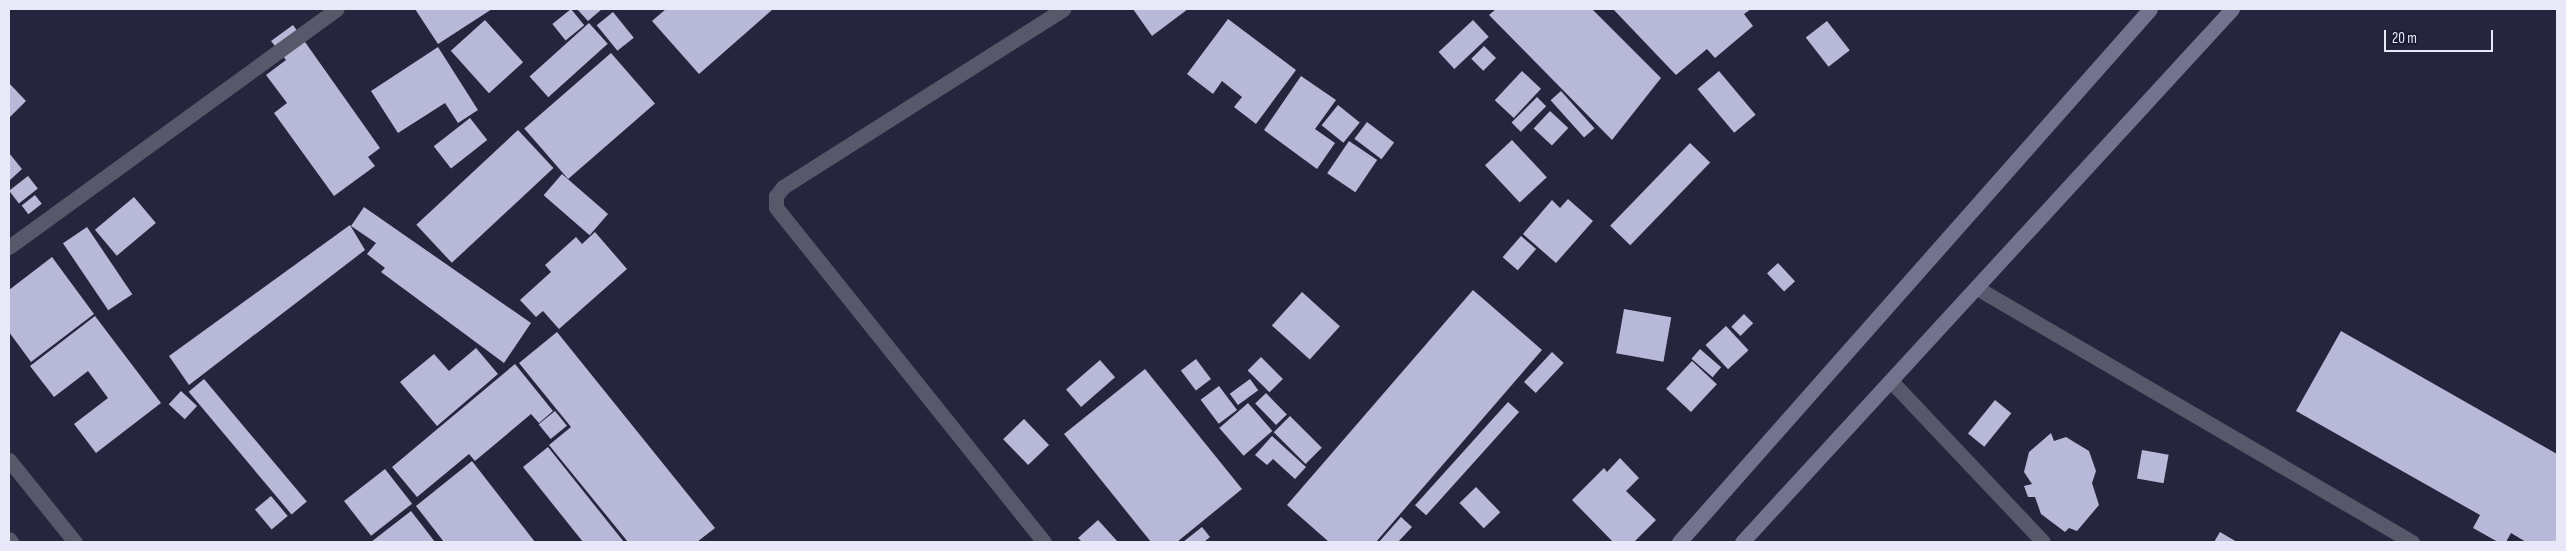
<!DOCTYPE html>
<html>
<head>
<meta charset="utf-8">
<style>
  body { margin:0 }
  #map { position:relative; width:2566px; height:551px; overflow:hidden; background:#26253d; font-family:"Sofia Sans Condensed",sans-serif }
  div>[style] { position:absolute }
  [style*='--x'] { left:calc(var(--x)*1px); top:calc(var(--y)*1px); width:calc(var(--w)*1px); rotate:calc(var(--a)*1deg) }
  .building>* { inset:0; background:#b8b8d8; transform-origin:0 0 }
  .service>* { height:15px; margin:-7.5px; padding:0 7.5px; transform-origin:7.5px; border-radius:7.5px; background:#58586a }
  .minor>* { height:15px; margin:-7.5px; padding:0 7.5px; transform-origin:7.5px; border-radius:7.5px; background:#58586a }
  .tertiary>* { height:15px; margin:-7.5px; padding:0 7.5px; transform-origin:7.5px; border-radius:7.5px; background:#58586a }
  .secondary>* { height:15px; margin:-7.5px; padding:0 7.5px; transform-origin:7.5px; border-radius:7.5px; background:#73738f }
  span { translate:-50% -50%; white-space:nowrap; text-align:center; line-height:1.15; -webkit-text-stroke:5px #1c1b33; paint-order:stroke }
  .frame { position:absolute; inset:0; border:10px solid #e8e8f9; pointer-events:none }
  .scale { position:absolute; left:2384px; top:30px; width:109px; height:22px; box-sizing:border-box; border:2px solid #e8e8f9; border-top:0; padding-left:6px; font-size:15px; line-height:18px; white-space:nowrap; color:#e8e8f9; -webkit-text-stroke:4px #1c1b33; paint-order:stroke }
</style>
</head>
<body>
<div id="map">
  <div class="building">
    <div style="clip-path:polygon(415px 9px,492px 9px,438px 44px)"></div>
    <div style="left:571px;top:9px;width:21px;height:24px;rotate:51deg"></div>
    <div style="clip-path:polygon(577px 9px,602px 9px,588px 21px)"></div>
    <div style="clip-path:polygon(666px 9px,773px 9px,699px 74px,652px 21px)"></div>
    <div style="clip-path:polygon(1133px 9px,1188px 9px,1152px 36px)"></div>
    <div style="clip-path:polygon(1496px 9px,1592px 9px,1661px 78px,1612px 140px,1489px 15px)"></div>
    <div style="clip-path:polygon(1613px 9px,1751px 9px,1744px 14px,1753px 26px,1715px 58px,1707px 49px,1676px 75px)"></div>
    <div style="left:613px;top:12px;width:33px;height:21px;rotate:51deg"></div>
    <div style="clip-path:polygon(1228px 19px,1296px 70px,1256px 124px,1234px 107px,1242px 97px,1222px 81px,1213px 94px,1187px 74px)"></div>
    <div style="left:485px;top:20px;width:57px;height:46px;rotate:48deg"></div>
    <div style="left:1473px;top:20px;width:23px;height:47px;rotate:47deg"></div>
    <div style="left:1827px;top:21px;width:37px;height:27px;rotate:52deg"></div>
    <div style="left:589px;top:23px;width:28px;height:80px;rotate:48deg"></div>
    <div style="clip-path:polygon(293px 25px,380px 148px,368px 157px,375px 166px,334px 196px,274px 113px,287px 103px,266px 75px,286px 60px,271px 41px)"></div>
    <div style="left:1484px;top:46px;width:17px;height:18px;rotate:45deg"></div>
    <div style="clip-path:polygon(438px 47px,478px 110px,458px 123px,445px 103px,398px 133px,371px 91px)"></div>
    <div style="left:611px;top:53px;width:67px;height:115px;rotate:49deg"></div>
    <div style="left:1522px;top:71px;width:26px;height:40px;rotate:43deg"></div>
    <div style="left:1719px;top:71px;width:57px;height:28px;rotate:50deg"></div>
    <div style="clip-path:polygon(1301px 76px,1336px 100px,1315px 129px,1335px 143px,1317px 169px,1264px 130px)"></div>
    <div style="clip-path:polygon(9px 83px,26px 101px,9px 118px)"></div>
    <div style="left:1561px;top:91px;width:50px;height:14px;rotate:48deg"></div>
    <div style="left:1537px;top:97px;width:13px;height:36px;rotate:45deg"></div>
    <div style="left:1338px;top:105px;width:28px;height:26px;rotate:39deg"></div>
    <div style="left:1550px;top:111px;width:25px;height:24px;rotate:43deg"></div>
    <div style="left:470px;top:118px;width:28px;height:46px;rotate:52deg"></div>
    <div style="left:1367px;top:122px;width:34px;height:21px;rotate:37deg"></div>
    <div style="left:518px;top:130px;width:52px;height:139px;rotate:47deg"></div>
    <div style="left:1512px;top:140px;width:51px;height:37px;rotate:47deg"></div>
    <div style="left:1349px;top:141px;width:34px;height:39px;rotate:34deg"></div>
    <div style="left:1690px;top:143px;width:28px;height:115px;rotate:44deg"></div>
    <div style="clip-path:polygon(9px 153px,22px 169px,9px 181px)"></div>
    <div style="left:562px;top:174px;width:61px;height:28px;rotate:41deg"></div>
    <div style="left:28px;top:176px;width:16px;height:24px;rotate:52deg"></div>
    <div style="left:35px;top:195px;width:11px;height:17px;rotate:52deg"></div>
    <div style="left:134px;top:197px;width:34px;height:51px;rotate:50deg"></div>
    <div style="clip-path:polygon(1568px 199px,1593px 221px,1556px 263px,1523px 234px,1552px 200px,1560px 208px)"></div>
    <div style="clip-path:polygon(364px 207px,531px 323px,504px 363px,381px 272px,385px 268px,367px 254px,376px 243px,351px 226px)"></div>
    <div style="clip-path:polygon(350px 225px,365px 250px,189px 385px,169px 356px)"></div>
    <div style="left:87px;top:227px;width:81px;height:29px;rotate:56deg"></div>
    <div style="clip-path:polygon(595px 232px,627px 269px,559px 329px,543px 311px,536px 317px,520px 300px,551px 272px,545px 265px,576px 237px,582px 244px)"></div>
    <div style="left:1521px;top:236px;width:20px;height:28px;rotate:41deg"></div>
    <div style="clip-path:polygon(52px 257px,94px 314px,31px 362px,9px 332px,9px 290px)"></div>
    <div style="left:1778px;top:263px;width:25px;height:15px;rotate:47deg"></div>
    <div style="clip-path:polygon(1473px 290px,1542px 350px,1376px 542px,1329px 542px,1287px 505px)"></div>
    <div style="left:1302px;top:292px;width:51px;height:45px;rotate:42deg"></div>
    <div style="left:1624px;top:309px;width:48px;height:45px;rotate:10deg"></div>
    <div style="left:1744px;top:314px;width:13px;height:18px;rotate:45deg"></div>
    <div style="clip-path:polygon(95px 316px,161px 403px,96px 453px,74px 424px,108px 398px,88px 371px,54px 397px,30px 366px)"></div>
    <div style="left:1726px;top:326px;width:33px;height:28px;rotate:47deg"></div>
    <div style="clip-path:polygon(2341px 331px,2557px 454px,2557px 542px,2526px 542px,2511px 533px,2506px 542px,2498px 542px,2473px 528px,2480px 515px,2296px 411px)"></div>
    <div style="clip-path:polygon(557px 332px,715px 528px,697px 542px,628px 542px,549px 445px,571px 427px,519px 363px)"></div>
    <div style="clip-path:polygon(476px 348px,498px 374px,437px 426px,400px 382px,434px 354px,449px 371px)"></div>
    <div style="left:1700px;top:349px;width:28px;height:13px;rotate:41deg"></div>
    <div style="left:1552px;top:352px;width:16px;height:41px;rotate:43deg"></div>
    <div style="left:1261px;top:357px;width:31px;height:19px;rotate:45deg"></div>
    <div style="left:1196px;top:359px;width:25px;height:19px;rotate:53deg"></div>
    <div style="left:1100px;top:360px;width:23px;height:45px;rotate:49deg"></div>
    <div style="left:1692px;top:361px;width:34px;height:38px;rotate:43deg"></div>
    <div style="clip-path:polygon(515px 364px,553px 411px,539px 423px,531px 414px,475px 461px,469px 454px,417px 497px,392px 467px)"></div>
    <div style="clip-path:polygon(1145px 369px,1242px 489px,1177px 542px,1151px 542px,1064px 434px)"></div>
    <div style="left:204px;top:379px;width:160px;height:20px;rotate:50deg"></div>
    <div style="left:1250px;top:379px;width:14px;height:25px;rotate:54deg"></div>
    <div style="left:1219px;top:386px;width:30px;height:23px;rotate:53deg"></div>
    <div style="left:181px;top:391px;width:22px;height:18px;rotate:43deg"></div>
    <div style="left:1266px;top:393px;width:30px;height:15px;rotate:46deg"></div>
    <div style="left:1995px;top:400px;width:21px;height:43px;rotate:39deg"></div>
    <div style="left:1508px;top:402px;width:15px;height:139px;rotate:42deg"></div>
    <div style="left:1248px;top:403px;width:37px;height:38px;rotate:49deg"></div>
    <div style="left:555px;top:411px;width:19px;height:21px;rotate:51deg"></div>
    <div style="left:1290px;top:416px;width:45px;height:23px;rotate:45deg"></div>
    <div style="left:1024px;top:419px;width:36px;height:29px;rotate:46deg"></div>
    <div style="clip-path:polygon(2051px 433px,2054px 441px,2066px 437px,2089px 451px,2096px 471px,2092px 483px,2099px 505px,2077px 531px,2069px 528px,2065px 532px,2041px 514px,2035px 497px,2028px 497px,2024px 486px,2032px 484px,2024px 472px,2029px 452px)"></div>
    <div style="clip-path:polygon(1272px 436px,1306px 467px,1295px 479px,1273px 459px,1267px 465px,1255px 455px)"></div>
    <div style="clip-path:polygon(548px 447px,624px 542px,583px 542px,523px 467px)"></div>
    <div style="left:2142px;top:450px;width:27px;height:29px;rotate:10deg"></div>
    <div style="clip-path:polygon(1620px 458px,1639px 478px,1626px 491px,1656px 520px,1634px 542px,1613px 542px,1572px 500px,1604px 468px,1607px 472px)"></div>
    <div style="clip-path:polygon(472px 461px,535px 542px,444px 542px,416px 506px)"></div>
    <div style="left:385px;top:469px;width:44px;height:52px;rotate:52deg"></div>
    <div style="left:1476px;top:487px;width:35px;height:23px;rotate:46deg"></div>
    <div style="left:271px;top:496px;width:26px;height:21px;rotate:50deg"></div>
    <div style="clip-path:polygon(411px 511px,435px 542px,371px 542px)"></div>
    <div style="clip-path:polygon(1401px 517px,1412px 527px,1398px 542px,1379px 542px)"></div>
    <div style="clip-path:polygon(1098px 520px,1118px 542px,1082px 542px,1078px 538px)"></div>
    <div style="clip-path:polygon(1202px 527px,1210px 537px,1204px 542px,1183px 542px)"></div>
    <div style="clip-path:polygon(2220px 532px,2237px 542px,2214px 542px)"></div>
  </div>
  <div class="service">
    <div style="--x:1977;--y:288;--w:504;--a:30.28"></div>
  </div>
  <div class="minor">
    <div style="--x:9;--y:247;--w:405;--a:-36"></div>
    <div style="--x:1891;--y:381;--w:221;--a:46.6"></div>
    <div style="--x:1044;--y:542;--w:429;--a:-128.7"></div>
    <div style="--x:776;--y:207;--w:11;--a:-90"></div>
    <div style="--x:776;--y:196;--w:11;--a:-52"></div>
    <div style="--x:783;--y:187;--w:332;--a:-32.4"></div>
  </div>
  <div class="tertiary">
    <div style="--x:9;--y:460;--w:105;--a:51.2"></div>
    <div style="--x:9;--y:539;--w:4;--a:56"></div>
  </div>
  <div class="secondary">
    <div style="--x:1679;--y:542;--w:711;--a:-48.53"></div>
    <div style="--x:1742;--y:542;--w:724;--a:-47.41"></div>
  </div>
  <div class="frame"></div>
  <div class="scale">20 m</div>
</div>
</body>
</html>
